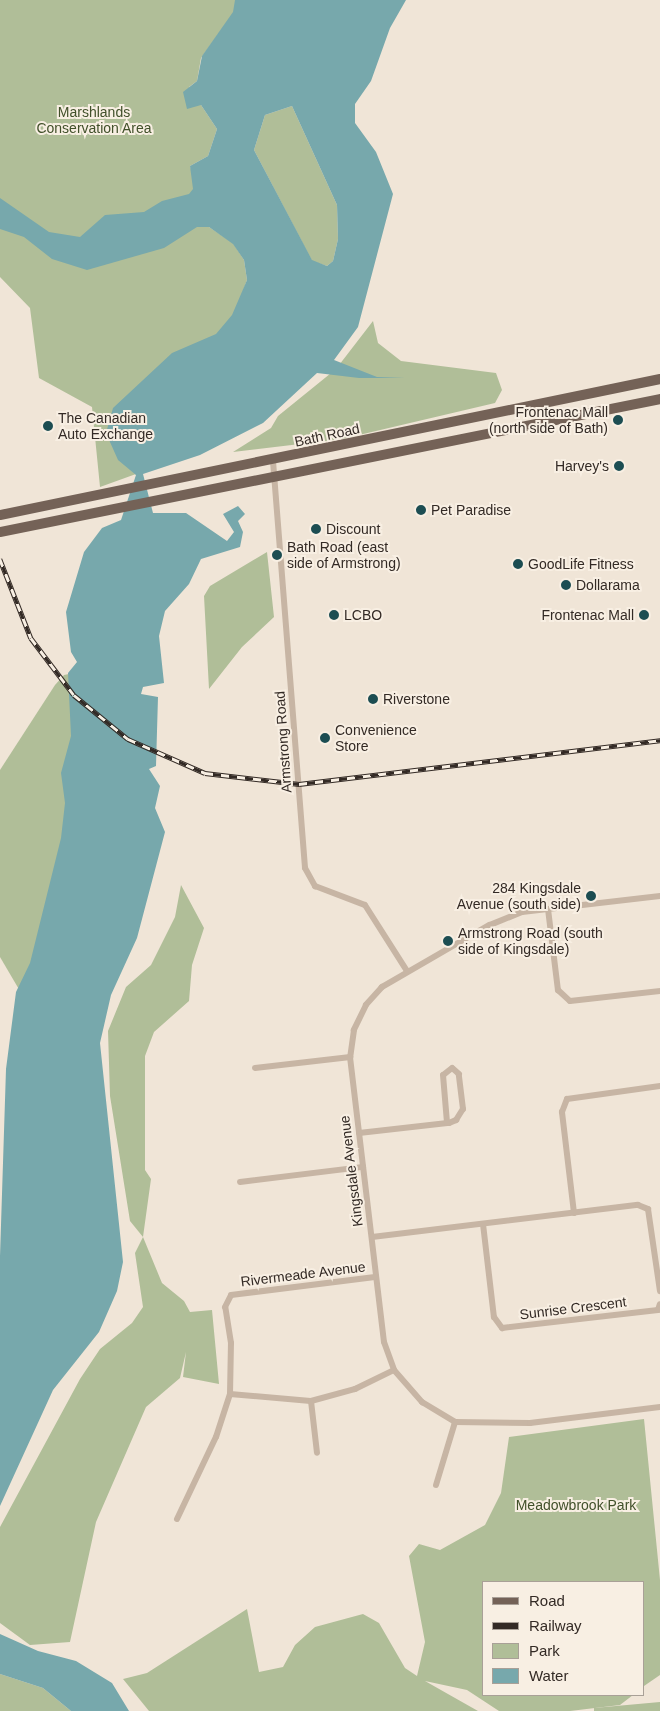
<!DOCTYPE html>
<html>
<head>
<meta charset="utf-8">
<style>
  body { margin:0 }
  #map { position:relative; width:660px; height:1711px; overflow:hidden; background:#f0e5d7; font-family:Arial,sans-serif }
  div>[style] { position:absolute }
  [style*='--x'] { left:calc(var(--x)*1px); top:calc(var(--y)*1px); width:calc(var(--w)*1px); rotate:calc(var(--a)*1deg) }
  .green>* { inset:0; background:#b0be98 }
  .water>* { inset:0; background:#77a8ac }
  .minor>* { height:6px; margin:-3px; padding:0 3px; transform-origin:3px; border-radius:3px; background:#c7b5a4 }
  .primary>* { height:10px; margin:-5px; padding:0 5px; transform-origin:5px; border-radius:5px; background:#746257 }
  .rail>* { height:4.5px; margin-top:-2.25px; transform-origin:0; background:repeating-linear-gradient(90deg,#f8efe3 0 8px,#332a25 0 16px); box-sizing:border-box; border-block:1px solid #332a25 }
  .dots>* { width:14px; height:14px; translate:-50% -50%; box-sizing:border-box; border:2px solid #f8efe3; border-radius:50% }
  span { translate:-50% -50%; white-space:nowrap; text-align:center; line-height:1.15; -webkit-text-stroke:4px #f8efe3; paint-order:stroke }
  .park-label { font-size:14px; color:#41502a }
  .poi-label { font-size:14px; color:#332a25 }
  .right { translate:-100% -50%; text-align:right }
  .left { translate:0 -50%; text-align:left }
  .street-label { font-size:14px; color:#332a25 }
  .legend { position:absolute; left:482px; top:1581px; width:162px; height:115px; box-sizing:border-box; background:#f8efe3; border:1px solid #a9a097; margin:0; padding:6px 9px; list-style:none; font-size:15px; color:#332a25 }
  .legend li { display:flex; align-items:center; gap:10px; height:25px }
  .legend b { width:25px; border:1px solid #a9a097 }
</style>
</head>
<body>
<div id="map">
  <div class="green">
    <div style="clip-path:polygon(0 0,237px 0,234px 12px,201px 58px,197px 81px,189px 87px,217px 129px,208px 156px,190px 166px,209px 227px,233px 243px,244px 260px,247px 280px,239px 302px,242px 320px,118px 459px,136px 474px,100px 487px,92px 407px,39px 378px,30px 308px,0 277px)"></div>
    <div style="clip-path:polygon(292px 106px,337px 205px,338px 239px,333px 261px,327px 266px,312px 261px,254px 150px,265px 115px)"></div>
    <div style="clip-path:polygon(373px 321px,378px 343px,401px 361px,496px 373px,502px 390px,495px 403px,342px 439px,233px 452px,271px 428px,278px 416px,336px 369px)"></div>
    <div style="clip-path:polygon(267px 552px,274px 617px,242px 647px,209px 689px,204px 596px,210px 586px)"></div>
    <div style="clip-path:polygon(84px 671px,91px 731px,27px 1003px,0 957px,0 770px,55px 685px,64px 675px)"></div>
    <div style="clip-path:polygon(181px 885px,204px 928px,192px 965px,189px 1001px,154px 1032px,145px 1056px,145px 1170px,151px 1179px,143px 1237px,162px 1283px,184px 1301px,190px 1312px,212px 1310px,219px 1384px,183px 1377px,186px 1352px,180px 1378px,146px 1407px,96px 1522px,70px 1642px,30px 1645px,0 1623px,0 1527px,80px 1379px,100px 1349px,132px 1323px,143px 1307px,135px 1253px,143px 1237px,130px 1221px,110px 1096px,108px 1031px,126px 987px,151px 965px,175px 917px)"></div>
    <div style="clip-path:polygon(644px 1419px,660px 1580px,660px 1675px,644px 1686px,644px 1582px,484px 1582px,484px 1695px,633px 1695px,620px 1705px,570px 1711px,499px 1711px,467px 1690px,425px 1681px,478px 1711px,149px 1711px,123px 1679px,147px 1673px,247px 1609px,259px 1672px,283px 1667px,295px 1645px,315px 1627px,363px 1614px,379px 1623px,405px 1668px,417px 1676px,425px 1642px,409px 1556px,419px 1544px,440px 1550px,485px 1525px,501px 1493px,509px 1437px)"></div>
    <div style="clip-path:polygon(0 1674px,43px 1688px,71px 1711px,0 1711px)"></div>
    <div style="clip-path:polygon(660px 1702px,660px 1711px,594px 1711px,594px 1708px)"></div>
  </div>
  <div class="water">
    <div style="clip-path:polygon(evenodd,235px 0,406px 0,390px 28px,371px 81px,355px 104px,355px 123px,376px 152px,393px 194px,358px 327px,334px 360px,377px 377px,405px 378px,359px 378px,317px 373px,263px 423px,200px 455px,143px 474px,153px 513px,186px 513px,227px 541px,234px 532px,223px 514px,238px 506px,245px 514px,238px 521px,243px 532px,240px 547px,201px 559px,189px 584px,165px 611px,159px 636px,164px 683px,143px 687px,141px 694px,158px 697px,156px 766px,149px 769px,160px 786px,155px 808px,165px 832px,137px 938px,111px 995px,100px 1043px,123px 1262px,117px 1291px,99px 1332px,53px 1390px,0 1506px,0 1256px,6px 1069px,16px 992px,30px 963px,61px 838px,65px 803px,61px 773px,71px 736px,68px 673px,77px 662px,71px 652px,66px 612px,84px 552px,102px 528px,121px 520px,136px 475px,118px 460px,106px 433px,113px 408px,172px 353px,216px 334px,232px 315px,247px 280px,244px 260px,233px 244px,209px 227px,197px 227px,164px 248px,87px 270px,52px 259px,24px 237px,0 229px,0 198px,49px 232px,80px 237px,105px 215px,144px 212px,162px 201px,189px 194px,193px 189px,190px 166px,208px 156px,217px 129px,201px 105px,187px 109px,183px 92px,197px 81px,202px 56px,233px 12px,235px 0,292px 106px,337px 205px,338px 239px,333px 261px,327px 266px,312px 260px,254px 150px,265px 115px,292px 106px)"></div>
    <div style="clip-path:polygon(0 1634px,38px 1651px,76px 1661px,112px 1683px,129px 1711px,71px 1711px,43px 1688px,0 1674px)"></div>
  </div>
  <div class="minor">
    <div style="--x:273;--y:461;--w:408;--a:85.5"></div>
    <div style="--x:305;--y:868;--w:21;--a:61"></div>
    <div style="--x:315;--y:886;--w:53;--a:20.8"></div>
    <div style="--x:365;--y:905;--w:78;--a:57.5"></div>
    <div style="--x:660;--y:896;--w:139;--a:173.4"></div>
    <div style="--x:522;--y:912;--w:35;--a:158"></div>
    <div style="--x:489;--y:925;--w:124;--a:149.9"></div>
    <div style="--x:382;--y:987;--w:24;--a:132"></div>
    <div style="--x:366;--y:1005;--w:28;--a:116"></div>
    <div style="--x:354;--y:1030;--w:27;--a:98"></div>
    <div style="--x:350;--y:1057;--w:287;--a:83.2"></div>
    <div style="--x:384;--y:1342;--w:30;--a:70"></div>
    <div style="--x:394;--y:1370;--w:43;--a:48.8"></div>
    <div style="--x:422;--y:1402;--w:39;--a:31"></div>
    <div style="--x:455;--y:1422;--w:75;--a:0.8"></div>
    <div style="--x:530;--y:1423;--w:131;--a:-7"></div>
    <div style="--x:548;--y:909;--w:82;--a:83"></div>
    <div style="--x:558;--y:990;--w:16;--a:43"></div>
    <div style="--x:570;--y:1001;--w:91;--a:-6.3"></div>
    <div style="--x:255;--y:1068;--w:96;--a:-6.6"></div>
    <div style="--x:359;--y:1133;--w:89;--a:-6.5"></div>
    <div style="--x:447;--y:1123;--w:2;--a:0"></div>
    <div style="--x:449;--y:1123;--w:8;--a:-23"></div>
    <div style="--x:456;--y:1120;--w:13;--a:-58"></div>
    <div style="--x:463;--y:1109;--w:35;--a:-97"></div>
    <div style="--x:459;--y:1074;--w:9;--a:-139"></div>
    <div style="--x:452;--y:1068;--w:11;--a:142"></div>
    <div style="--x:443;--y:1075;--w:48;--a:85.2"></div>
    <div style="--x:240;--y:1182;--w:124;--a:-7"></div>
    <div style="--x:574;--y:1213;--w:102;--a:-96.8"></div>
    <div style="--x:562;--y:1112;--w:14;--a:-69"></div>
    <div style="--x:567;--y:1099;--w:94;--a:-8"></div>
    <div style="--x:483;--y:1224;--w:94;--a:83.3"></div>
    <div style="--x:494;--y:1317;--w:14;--a:54"></div>
    <div style="--x:502;--y:1328;--w:157;--a:-6.6"></div>
    <div style="--x:658;--y:1310;--w:6;--a:-72"></div>
    <div style="--x:372;--y:1237;--w:268;--a:-6.9"></div>
    <div style="--x:638;--y:1205;--w:11;--a:22"></div>
    <div style="--x:648;--y:1209;--w:83;--a:81.7"></div>
    <div style="--x:230;--y:1394;--w:81;--a:4.9"></div>
    <div style="--x:311;--y:1401;--w:46;--a:-15.3"></div>
    <div style="--x:355;--y:1389;--w:43;--a:-26"></div>
    <div style="--x:311;--y:1401;--w:52;--a:83.4"></div>
    <div style="--x:436;--y:1485;--w:66;--a:-73.2"></div>
    <div style="--x:177;--y:1519;--w:91;--a:-64.6"></div>
    <div style="--x:216;--y:1437;--w:45;--a:-72"></div>
    <div style="--x:230;--y:1394;--w:51;--a:-88.9"></div>
    <div style="--x:231;--y:1343;--w:36;--a:-99"></div>
    <div style="--x:225;--y:1307;--w:13;--a:-63"></div>
    <div style="--x:231;--y:1295;--w:145;--a:-7.1"></div>
  </div>
  <div class="primary">
    <div style="--x:0;--y:515;--w:674;--a:-11.64"></div>
    <div style="--x:0;--y:532;--w:673;--a:-11.39"></div>
  </div>
  <div class="rail">
    <div style="--x:0;--y:559;--w:85;--a:68.6"></div>
    <div style="--x:31;--y:638;--w:71;--a:53"></div>
    <div style="--x:74;--y:695;--w:70;--a:39.2"></div>
    <div style="--x:128;--y:739;--w:84;--a:23.8"></div>
    <div style="--x:205;--y:773;--w:95;--a:6.7"></div>
    <div style="--x:299;--y:784;--w:364;--a:-6.9"></div>
  </div>
  <div class="dots">
    <div style="left:618px;top:420px;background:#1c4d52"></div>
    <div style="left:48px;top:426px;background:#1c4d52"></div>
    <div style="left:619px;top:466px;background:#1c4d52"></div>
    <div style="left:421px;top:510px;background:#1c4d52"></div>
    <div style="left:316px;top:529px;background:#1c4d52"></div>
    <div style="left:277px;top:555px;background:#1c4d52"></div>
    <div style="left:518px;top:564px;background:#1c4d52"></div>
    <div style="left:566px;top:585px;background:#1c4d52"></div>
    <div style="left:334px;top:615px;background:#1c4d52"></div>
    <div style="left:644px;top:615px;background:#1c4d52"></div>
    <div style="left:373px;top:699px;background:#1c4d52"></div>
    <div style="left:325px;top:738px;background:#1c4d52"></div>
    <div style="left:591px;top:896px;background:#1c4d52"></div>
    <div style="left:448px;top:941px;background:#1c4d52"></div>
  </div>
  <div class="park-label">
    <span style="left:94px;top:120px">Marshlands<br>Conservation Area</span>
    <span style="left:576px;top:1505px">Meadowbrook Park</span>
  </div>
  <div class="poi-label">
    <span class="right" style="left:608px;top:420px">Frontenac Mall<br>(north side of Bath)</span>
    <span class="left" style="left:58px;top:426px">The Canadian<br>Auto Exchange</span>
    <span class="right" style="left:609px;top:466px">Harvey's</span>
    <span class="left" style="left:431px;top:510px">Pet Paradise</span>
    <span class="left" style="left:326px;top:529px">Discount</span>
    <span class="left" style="left:287px;top:555px">Bath Road (east<br>side of Armstrong)</span>
    <span class="left" style="left:528px;top:564px">GoodLife Fitness</span>
    <span class="left" style="left:576px;top:585px">Dollarama</span>
    <span class="left" style="left:344px;top:615px">LCBO</span>
    <span class="right" style="left:634px;top:615px">Frontenac Mall</span>
    <span class="left" style="left:383px;top:699px">Riverstone</span>
    <span class="left" style="left:335px;top:738px">Convenience<br>Store</span>
    <span class="right" style="left:581px;top:896px">284 Kingsdale<br>Avenue (south side)</span>
    <span class="left" style="left:458px;top:941px">Armstrong Road (south<br>side of Kingsdale)</span>
  </div>
  <div class="street-label">
    <span style="left:327px;top:435px;rotate:-12deg">Bath Road</span>
    <span style="left:283px;top:742px;rotate:-94deg">Armstrong Road</span>
    <span style="left:351px;top:1171px;rotate:-97deg">Kingsdale Avenue</span>
    <span style="left:303px;top:1274px;rotate:-7deg">Rivermeade Avenue</span>
    <span style="left:573px;top:1308px;rotate:-7deg">Sunrise Crescent</span>
  </div>
  <ul class="legend">
  <li><b style="height:6px;background:#746257"></b>Road</li>
  <li><b style="height:6px;background:#332a25"></b>Railway</li>
  <li><b style="height:14px;background:#b0be98"></b>Park</li>
  <li><b style="height:14px;background:#77a8ac"></b>Water</li>
  </ul>
</div>
</body>
</html>
